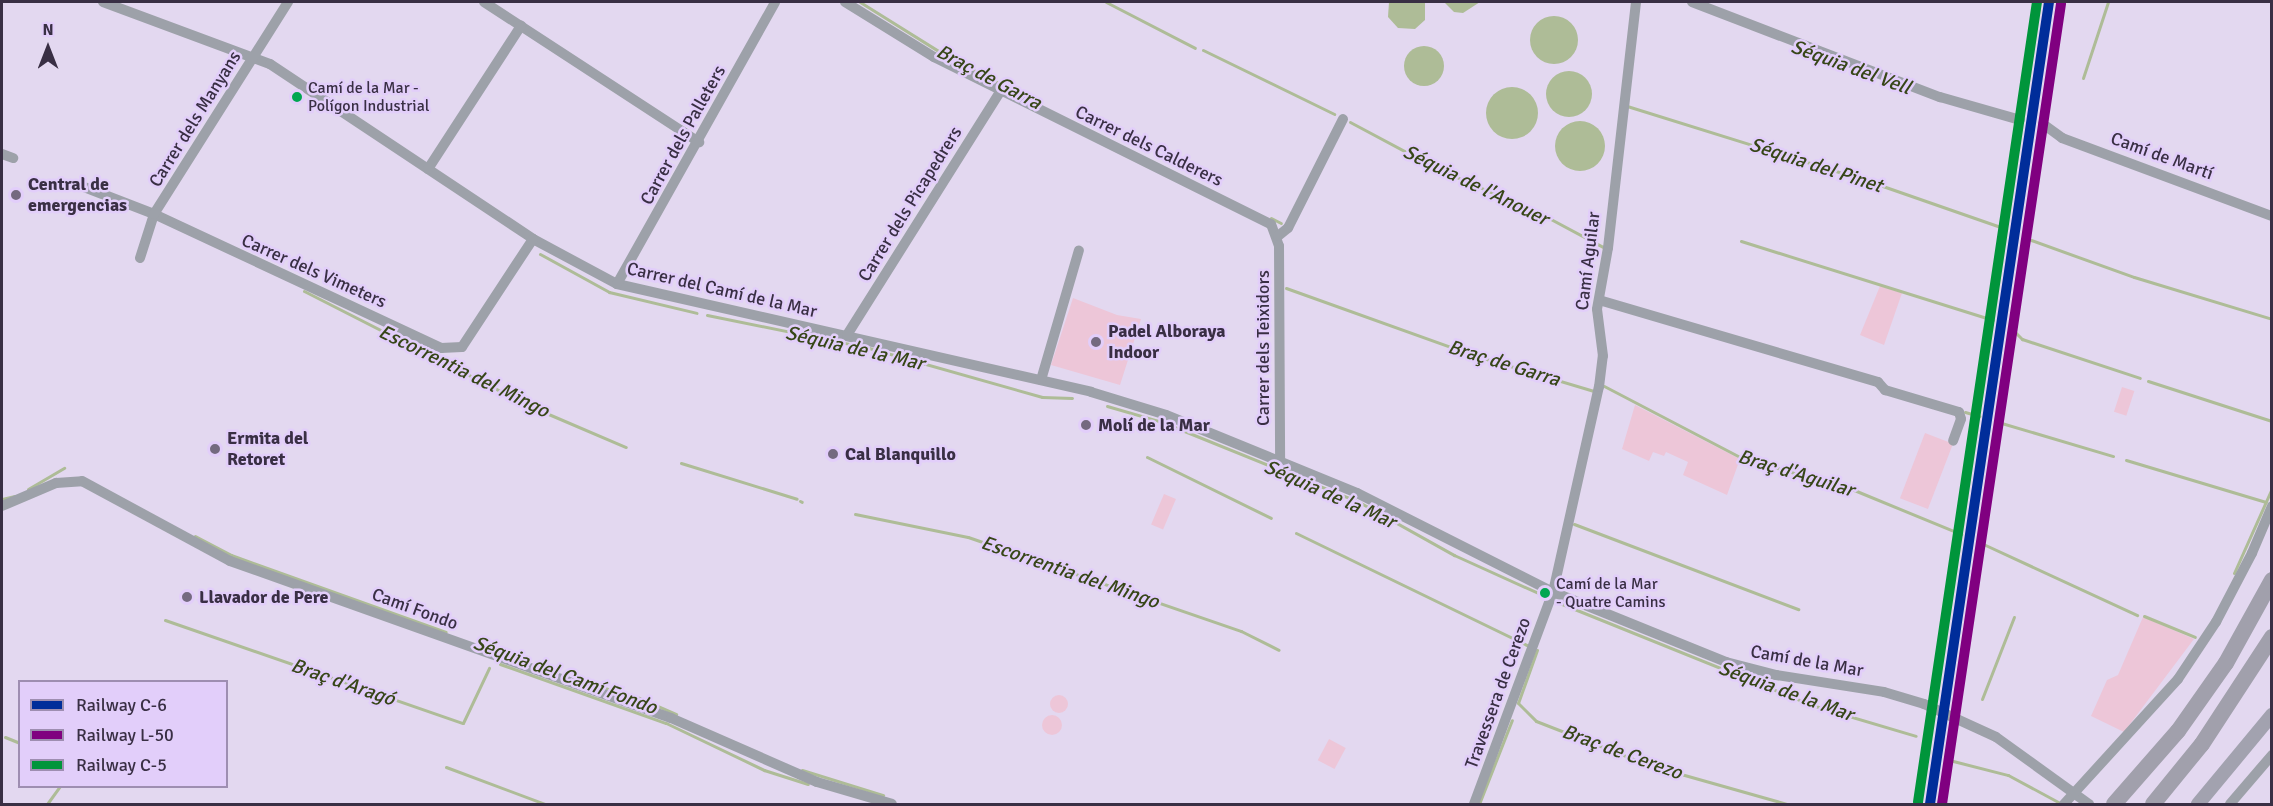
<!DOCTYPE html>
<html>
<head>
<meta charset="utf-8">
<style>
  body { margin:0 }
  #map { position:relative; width:2273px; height:806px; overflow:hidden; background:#e3d8f0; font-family:Signika,sans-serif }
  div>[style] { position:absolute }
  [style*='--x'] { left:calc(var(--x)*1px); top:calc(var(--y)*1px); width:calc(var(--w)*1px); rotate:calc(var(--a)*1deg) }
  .green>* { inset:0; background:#edc6d8; transform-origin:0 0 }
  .round { border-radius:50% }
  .water>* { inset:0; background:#aebc97 }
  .stream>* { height:3px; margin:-1.5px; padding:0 1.5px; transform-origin:1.5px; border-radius:1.5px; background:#aebc97 }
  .minor>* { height:10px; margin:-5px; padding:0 5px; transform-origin:5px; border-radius:5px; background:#9da1a9 }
  .major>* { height:14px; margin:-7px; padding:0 7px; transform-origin:7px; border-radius:7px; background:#a2a2af }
  .highway>* { height:16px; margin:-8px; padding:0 8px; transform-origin:8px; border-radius:8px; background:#a1a0ac }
  .rail-1>* { height:10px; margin:-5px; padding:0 5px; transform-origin:5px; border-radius:5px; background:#002d9a }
  .rail-2>* { height:10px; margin:-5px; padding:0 5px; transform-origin:5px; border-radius:5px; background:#800080 }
  .rail-3>* { height:10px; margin:-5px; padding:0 5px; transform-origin:5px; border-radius:5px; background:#00953b }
  .dots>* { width:16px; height:16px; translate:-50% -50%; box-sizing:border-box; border:3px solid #e2cefa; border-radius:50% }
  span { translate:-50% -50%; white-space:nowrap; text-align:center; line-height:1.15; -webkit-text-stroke:5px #e2cefa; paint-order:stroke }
  .bus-label { font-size:16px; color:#392f44 }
  .left { translate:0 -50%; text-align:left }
  .street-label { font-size:18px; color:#392f44 }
  .poi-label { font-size:18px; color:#392f44; font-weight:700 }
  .water-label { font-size:20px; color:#374618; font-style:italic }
  .frame { position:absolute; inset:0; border:3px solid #392f44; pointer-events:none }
  .legend { position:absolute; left:18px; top:680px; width:210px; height:108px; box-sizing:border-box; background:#e2cefa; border:2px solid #9e8eb1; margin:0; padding:8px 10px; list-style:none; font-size:18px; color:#392f44 }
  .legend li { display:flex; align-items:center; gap:12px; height:30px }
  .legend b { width:30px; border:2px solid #9e8eb1 }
  .north { position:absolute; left:18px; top:18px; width:60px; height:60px; -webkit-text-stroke:4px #e2cefa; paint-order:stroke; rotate:0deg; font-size:16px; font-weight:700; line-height:24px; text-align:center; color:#392f44 }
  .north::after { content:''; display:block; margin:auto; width:21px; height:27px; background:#392f44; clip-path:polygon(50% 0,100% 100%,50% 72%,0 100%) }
</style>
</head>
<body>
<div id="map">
  <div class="green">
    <div style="clip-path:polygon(1880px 286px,1902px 293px,1884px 345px,1860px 335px)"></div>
    <div style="clip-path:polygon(1073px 298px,1117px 315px,1141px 319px,1120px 385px,1051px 365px)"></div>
    <div style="left:2122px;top:387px;width:13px;height:26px;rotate:18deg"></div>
    <div style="clip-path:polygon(1635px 405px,1740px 459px,1727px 495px,1683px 475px,1688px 462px,1666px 452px,1664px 456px,1653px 452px,1649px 461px,1622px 449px)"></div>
    <div style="left:1925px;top:433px;width:30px;height:70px;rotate:21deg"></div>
    <div style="left:1164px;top:494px;width:13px;height:33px;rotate:23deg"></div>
    <div style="clip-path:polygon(2143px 617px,2194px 639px,2124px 732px,2091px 716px,2107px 680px,2118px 675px)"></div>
    <div class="round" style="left:1050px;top:695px;width:18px;height:18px"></div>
    <div class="round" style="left:1042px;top:715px;width:20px;height:20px"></div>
    <div style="left:1329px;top:739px;width:19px;height:24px;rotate:28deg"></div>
  </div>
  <div class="water">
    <div style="clip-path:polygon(1389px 2px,1425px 2px,1425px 20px,1415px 29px,1398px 28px,1388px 17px)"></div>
    <div style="clip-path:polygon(1444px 2px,1480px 2px,1463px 13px,1454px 12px)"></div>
    <div class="round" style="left:1530px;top:16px;width:48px;height:48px"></div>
    <div class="round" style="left:1404px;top:46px;width:40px;height:40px"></div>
    <div class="round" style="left:1546px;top:71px;width:46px;height:46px"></div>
    <div class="round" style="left:1486px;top:87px;width:52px;height:52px"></div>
    <div class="round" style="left:1555px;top:121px;width:50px;height:50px"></div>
  </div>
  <div class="stream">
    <div style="--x:860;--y:2;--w:104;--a:32"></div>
    <div style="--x:948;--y:57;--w:92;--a:27.1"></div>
    <div style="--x:1106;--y:2;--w:100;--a:27.3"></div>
    <div style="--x:1203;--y:50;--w:146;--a:26"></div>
    <div style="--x:2083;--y:78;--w:80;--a:-71.8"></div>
    <div style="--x:1627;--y:106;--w:259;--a:17.3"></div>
    <div style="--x:1874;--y:183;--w:140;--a:19.2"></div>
    <div style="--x:1350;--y:122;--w:98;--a:28.1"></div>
    <div style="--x:1436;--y:168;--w:119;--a:23.8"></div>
    <div style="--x:1545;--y:216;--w:66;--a:28.1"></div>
    <div style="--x:1271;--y:218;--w:11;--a:27"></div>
    <div style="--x:2031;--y:240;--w:109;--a:19.8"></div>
    <div style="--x:2134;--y:277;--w:144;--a:16.9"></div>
    <div style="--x:1741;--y:241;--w:264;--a:17.4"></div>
    <div style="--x:540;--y:254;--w:79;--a:28.8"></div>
    <div style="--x:609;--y:292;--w:90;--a:13.4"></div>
    <div style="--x:1286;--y:288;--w:199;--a:19.7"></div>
    <div style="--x:1473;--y:355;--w:126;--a:16.6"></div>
    <div style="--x:304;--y:291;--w:256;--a:27"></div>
    <div style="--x:532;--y:407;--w:102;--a:23.1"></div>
    <div style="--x:707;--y:315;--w:165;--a:11.5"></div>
    <div style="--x:869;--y:348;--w:180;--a:15.8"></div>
    <div style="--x:1042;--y:397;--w:30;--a:2"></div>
    <div style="--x:2013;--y:330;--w:13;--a:45"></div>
    <div style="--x:2022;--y:339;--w:124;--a:18.3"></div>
    <div style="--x:2148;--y:381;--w:130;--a:17.9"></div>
    <div style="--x:1604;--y:386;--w:156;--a:27.6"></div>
    <div style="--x:1742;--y:458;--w:116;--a:15.9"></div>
    <div style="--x:1854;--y:490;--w:116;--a:22.4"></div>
    <div style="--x:1107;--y:406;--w:57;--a:16.2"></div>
    <div style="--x:1162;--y:422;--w:213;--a:22.1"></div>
    <div style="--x:1359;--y:502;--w:109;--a:29.2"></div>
    <div style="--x:1454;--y:555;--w:102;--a:24.3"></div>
    <div style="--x:1965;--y:412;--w:15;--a:16"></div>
    <div style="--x:1998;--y:422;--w:120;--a:16.5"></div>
    <div style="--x:1147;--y:457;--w:138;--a:26.2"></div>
    <div style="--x:2126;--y:460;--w:146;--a:16.7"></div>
    <div style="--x:681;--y:463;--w:121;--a:17.2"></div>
    <div style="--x:28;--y:489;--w:42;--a:-30.3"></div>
    <div style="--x:2;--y:499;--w:12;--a:-14"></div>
    <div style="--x:800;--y:501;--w:2;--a:27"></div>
    <div style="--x:855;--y:514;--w:115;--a:11.5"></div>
    <div style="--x:968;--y:537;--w:289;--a:19"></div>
    <div style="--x:1241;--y:631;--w:42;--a:26.6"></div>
    <div style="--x:1574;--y:524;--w:240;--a:20.8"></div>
    <div style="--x:1296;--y:533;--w:259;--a:25.9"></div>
    <div style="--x:195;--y:536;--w:41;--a:27.8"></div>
    <div style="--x:231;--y:555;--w:228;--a:19.7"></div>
    <div style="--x:1981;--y:543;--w:172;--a:24.8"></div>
    <div style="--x:2234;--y:573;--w:93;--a:-65.9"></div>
    <div style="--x:1557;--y:602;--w:278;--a:22"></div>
    <div style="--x:1815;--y:706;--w:105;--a:16.5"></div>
    <div style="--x:2144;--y:616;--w:55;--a:22.4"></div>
    <div style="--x:165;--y:620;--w:315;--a:19.1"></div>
    <div style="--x:463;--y:723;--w:61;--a:-64.7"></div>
    <div style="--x:1537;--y:650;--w:56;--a:109.7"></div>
    <div style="--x:1518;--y:703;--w:25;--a:45"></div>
    <div style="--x:1536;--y:721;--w:121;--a:21.3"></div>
    <div style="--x:1649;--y:765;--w:143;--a:15.8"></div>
    <div style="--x:500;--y:664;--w:176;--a:19.6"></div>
    <div style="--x:666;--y:723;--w:109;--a:25.6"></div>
    <div style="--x:764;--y:770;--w:46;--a:17.7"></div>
    <div style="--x:597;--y:686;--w:39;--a:15"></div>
    <div style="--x:635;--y:696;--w:45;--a:23.7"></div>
    <div style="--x:1982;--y:699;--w:88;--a:-68.7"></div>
    <div style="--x:5;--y:737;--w:16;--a:22"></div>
    <div style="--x:1953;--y:761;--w:57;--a:14.3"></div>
    <div style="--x:2008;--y:775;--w:59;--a:28.3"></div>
    <div style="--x:446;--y:767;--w:106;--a:20.5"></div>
    <div style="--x:802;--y:770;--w:85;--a:17.2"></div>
    <div style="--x:47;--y:804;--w:22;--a:-54"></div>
    <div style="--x:1479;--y:804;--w:90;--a:-68.6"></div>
  </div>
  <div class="minor">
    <div style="--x:103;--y:2;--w:178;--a:20.4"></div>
    <div style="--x:270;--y:64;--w:316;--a:33.6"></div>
    <div style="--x:533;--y:239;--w:95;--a:28.2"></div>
    <div style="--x:617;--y:284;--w:486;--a:12.8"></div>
    <div style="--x:1091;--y:392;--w:78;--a:17"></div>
    <div style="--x:1166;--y:415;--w:206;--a:22.2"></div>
    <div style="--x:1357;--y:493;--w:220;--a:26.8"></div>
    <div style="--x:1553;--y:592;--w:187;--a:22"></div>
    <div style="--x:1726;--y:662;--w:52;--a:14.6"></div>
    <div style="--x:1776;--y:675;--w:109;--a:8.9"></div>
    <div style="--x:1884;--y:692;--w:42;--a:16.7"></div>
    <div style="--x:1924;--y:704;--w:79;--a:24.6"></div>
    <div style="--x:1996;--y:737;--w:115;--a:35.8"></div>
    <div style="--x:484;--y:2;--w:257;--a:33.1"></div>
    <div style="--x:845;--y:2;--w:105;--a:31.7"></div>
    <div style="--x:934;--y:57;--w:376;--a:26.4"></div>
    <div style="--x:1271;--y:224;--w:23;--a:70"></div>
    <div style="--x:1279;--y:246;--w:215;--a:89.7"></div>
    <div style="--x:1692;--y:2;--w:266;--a:21"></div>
    <div style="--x:1940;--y:97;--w:83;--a:16"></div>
    <div style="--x:2043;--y:124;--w:24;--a:36"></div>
    <div style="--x:2062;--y:138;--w:224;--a:20.4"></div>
    <div style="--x:2;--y:154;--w:12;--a:20"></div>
    <div style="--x:428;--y:169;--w:171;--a:-57"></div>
    <div style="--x:84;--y:187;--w:75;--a:21.1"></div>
    <div style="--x:154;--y:214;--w:317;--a:25"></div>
    <div style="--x:441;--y:348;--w:21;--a:-3"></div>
    <div style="--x:462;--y:347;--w:129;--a:-56.7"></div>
    <div style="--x:1278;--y:236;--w:13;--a:-39"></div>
    <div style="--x:1288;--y:228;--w:122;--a:-63.2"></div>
    <div style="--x:140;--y:258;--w:46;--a:-72.3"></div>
    <div style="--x:154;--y:214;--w:251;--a:-57.7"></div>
    <div style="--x:617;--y:284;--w:323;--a:-60.7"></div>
    <div style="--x:1599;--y:300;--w:291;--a:16.4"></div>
    <div style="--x:1878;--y:382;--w:11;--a:49"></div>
    <div style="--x:1885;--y:390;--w:77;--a:16.6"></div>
    <div style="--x:1959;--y:412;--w:7;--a:74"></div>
    <div style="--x:1961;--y:419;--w:23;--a:110"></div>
    <div style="--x:847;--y:335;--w:289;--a:-57.8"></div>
    <div style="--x:1041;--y:380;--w:135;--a:-73.7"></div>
    <div style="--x:2;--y:506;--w:59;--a:-23.1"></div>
    <div style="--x:56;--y:483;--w:26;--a:-4"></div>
    <div style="--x:82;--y:481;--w:168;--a:28.4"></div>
    <div style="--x:230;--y:561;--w:468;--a:19.6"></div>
    <div style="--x:671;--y:718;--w:159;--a:23.7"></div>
    <div style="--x:817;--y:782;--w:78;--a:16.3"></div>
    <div style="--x:1474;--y:804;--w:226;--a:-69.6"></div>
    <div style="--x:1553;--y:592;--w:210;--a:-77.4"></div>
    <div style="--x:1599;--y:387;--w:31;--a:-83"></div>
    <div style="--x:1603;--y:356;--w:47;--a:-97.3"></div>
    <div style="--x:1597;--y:309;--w:62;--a:-79.8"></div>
    <div style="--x:1608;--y:248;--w:248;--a:-83.5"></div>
    <div style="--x:2064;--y:804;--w:169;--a:-47.6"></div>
    <div style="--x:2178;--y:679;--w:69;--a:-56.3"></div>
    <div style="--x:2216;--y:622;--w:78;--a:-62.4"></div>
    <div style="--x:2252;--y:553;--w:51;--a:-66.9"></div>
    <div style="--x:2230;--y:804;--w:65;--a:-49.4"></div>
  </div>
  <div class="major">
    <div style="--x:2198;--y:804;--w:116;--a:-50.3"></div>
  </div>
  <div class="highway">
    <div style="--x:2114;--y:804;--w:97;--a:-48.8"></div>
    <div style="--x:2178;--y:731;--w:83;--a:-54.8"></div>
    <div style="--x:2226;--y:663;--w:95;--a:-61"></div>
    <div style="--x:2153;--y:804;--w:77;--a:-50.8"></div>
    <div style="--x:2202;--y:744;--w:128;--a:-56.8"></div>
  </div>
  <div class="rail-1">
    <div style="--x:1930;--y:804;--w:811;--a:-81.56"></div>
  </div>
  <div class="rail-2">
    <div style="--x:1942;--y:804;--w:809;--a:-81.54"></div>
  </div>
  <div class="rail-3">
    <div style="--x:1918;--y:802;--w:809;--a:-81.54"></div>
  </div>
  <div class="dots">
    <div style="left:297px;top:97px;background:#00a651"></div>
    <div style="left:16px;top:195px;background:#746a80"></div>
    <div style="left:1096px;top:342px;background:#746a80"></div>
    <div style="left:1086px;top:425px;background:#746a80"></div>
    <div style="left:215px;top:449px;background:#746a80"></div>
    <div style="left:833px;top:454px;background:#746a80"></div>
    <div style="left:1545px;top:593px;background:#00a651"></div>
    <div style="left:187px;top:597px;background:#746a80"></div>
  </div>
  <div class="bus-label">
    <span class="left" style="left:308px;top:97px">Camí de la Mar -<br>Polígon Industrial</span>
    <span class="left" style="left:1556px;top:593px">Camí de la Mar<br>- Quatre Camins</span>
  </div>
  <div class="street-label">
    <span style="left:195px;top:119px;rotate:-58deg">Carrer dels Manyans</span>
    <span style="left:683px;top:135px;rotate:-61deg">Carrer dels Palleters</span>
    <span style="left:1149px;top:146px;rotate:26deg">Carrer dels Calderers</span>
    <span style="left:2162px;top:156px;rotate:20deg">Camí de Martí</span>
    <span style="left:910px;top:204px;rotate:-58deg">Carrer dels Picapedrers</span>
    <span style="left:1588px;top:261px;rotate:-83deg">Camí Aguilar</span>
    <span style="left:314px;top:271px;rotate:24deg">Carrer dels Vimeters</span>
    <span style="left:722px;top:290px;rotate:13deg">Carrer del Camí de la Mar</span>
    <span style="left:1263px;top:348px;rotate:-90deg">Carrer dels Teixidors</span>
    <span style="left:415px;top:609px;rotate:20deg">Camí Fondo</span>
    <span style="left:1807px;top:661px;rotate:10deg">Camí de la Mar</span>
    <span style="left:1498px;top:693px;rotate:-70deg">Travessera de Cerezo</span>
  </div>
  <div class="poi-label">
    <span class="left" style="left:28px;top:195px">Central de<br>emergencias</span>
    <span class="left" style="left:1108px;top:342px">Padel Alboraya<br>Indoor</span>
    <span class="left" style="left:1098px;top:425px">Molí de la Mar</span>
    <span class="left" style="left:227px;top:449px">Ermita del<br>Retoret</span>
    <span class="left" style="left:845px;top:454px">Cal Blanquillo</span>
    <span class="left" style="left:199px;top:597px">Llavador de Pere</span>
  </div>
  <div class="water-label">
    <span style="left:1851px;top:67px;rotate:20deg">Séquia del Vell</span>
    <span style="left:989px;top:77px;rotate:28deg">Braç de Garra</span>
    <span style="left:1816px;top:165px;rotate:18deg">Séquia del Pinet</span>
    <span style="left:1476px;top:185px;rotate:26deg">Séquia de l'Anouer</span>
    <span style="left:855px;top:348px;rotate:13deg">Séquia de la Mar</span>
    <span style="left:1504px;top:363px;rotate:17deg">Braç de Garra</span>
    <span style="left:464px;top:371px;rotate:26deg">Escorrentia del Mingo</span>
    <span style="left:1796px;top:473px;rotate:17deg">Braç d'Aguilar</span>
    <span style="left:1330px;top:494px;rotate:24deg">Séquia de la Mar</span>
    <span style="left:1070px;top:572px;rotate:19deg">Escorrentia del Mingo</span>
    <span style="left:565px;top:675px;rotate:20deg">Séquia del Camí Fondo</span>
    <span style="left:343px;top:682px;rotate:19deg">Braç d'Aragó</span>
    <span style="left:1786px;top:691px;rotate:20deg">Séquia de la Mar</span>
    <span style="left:1622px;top:752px;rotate:20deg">Braç de Cerezo</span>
  </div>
  <div class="frame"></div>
  <ul class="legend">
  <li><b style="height:8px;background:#002d9a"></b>Railway C-6</li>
  <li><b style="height:8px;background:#800080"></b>Railway L-50</li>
  <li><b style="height:8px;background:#00953b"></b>Railway C-5</li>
  </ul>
  <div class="north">N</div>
</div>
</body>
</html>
